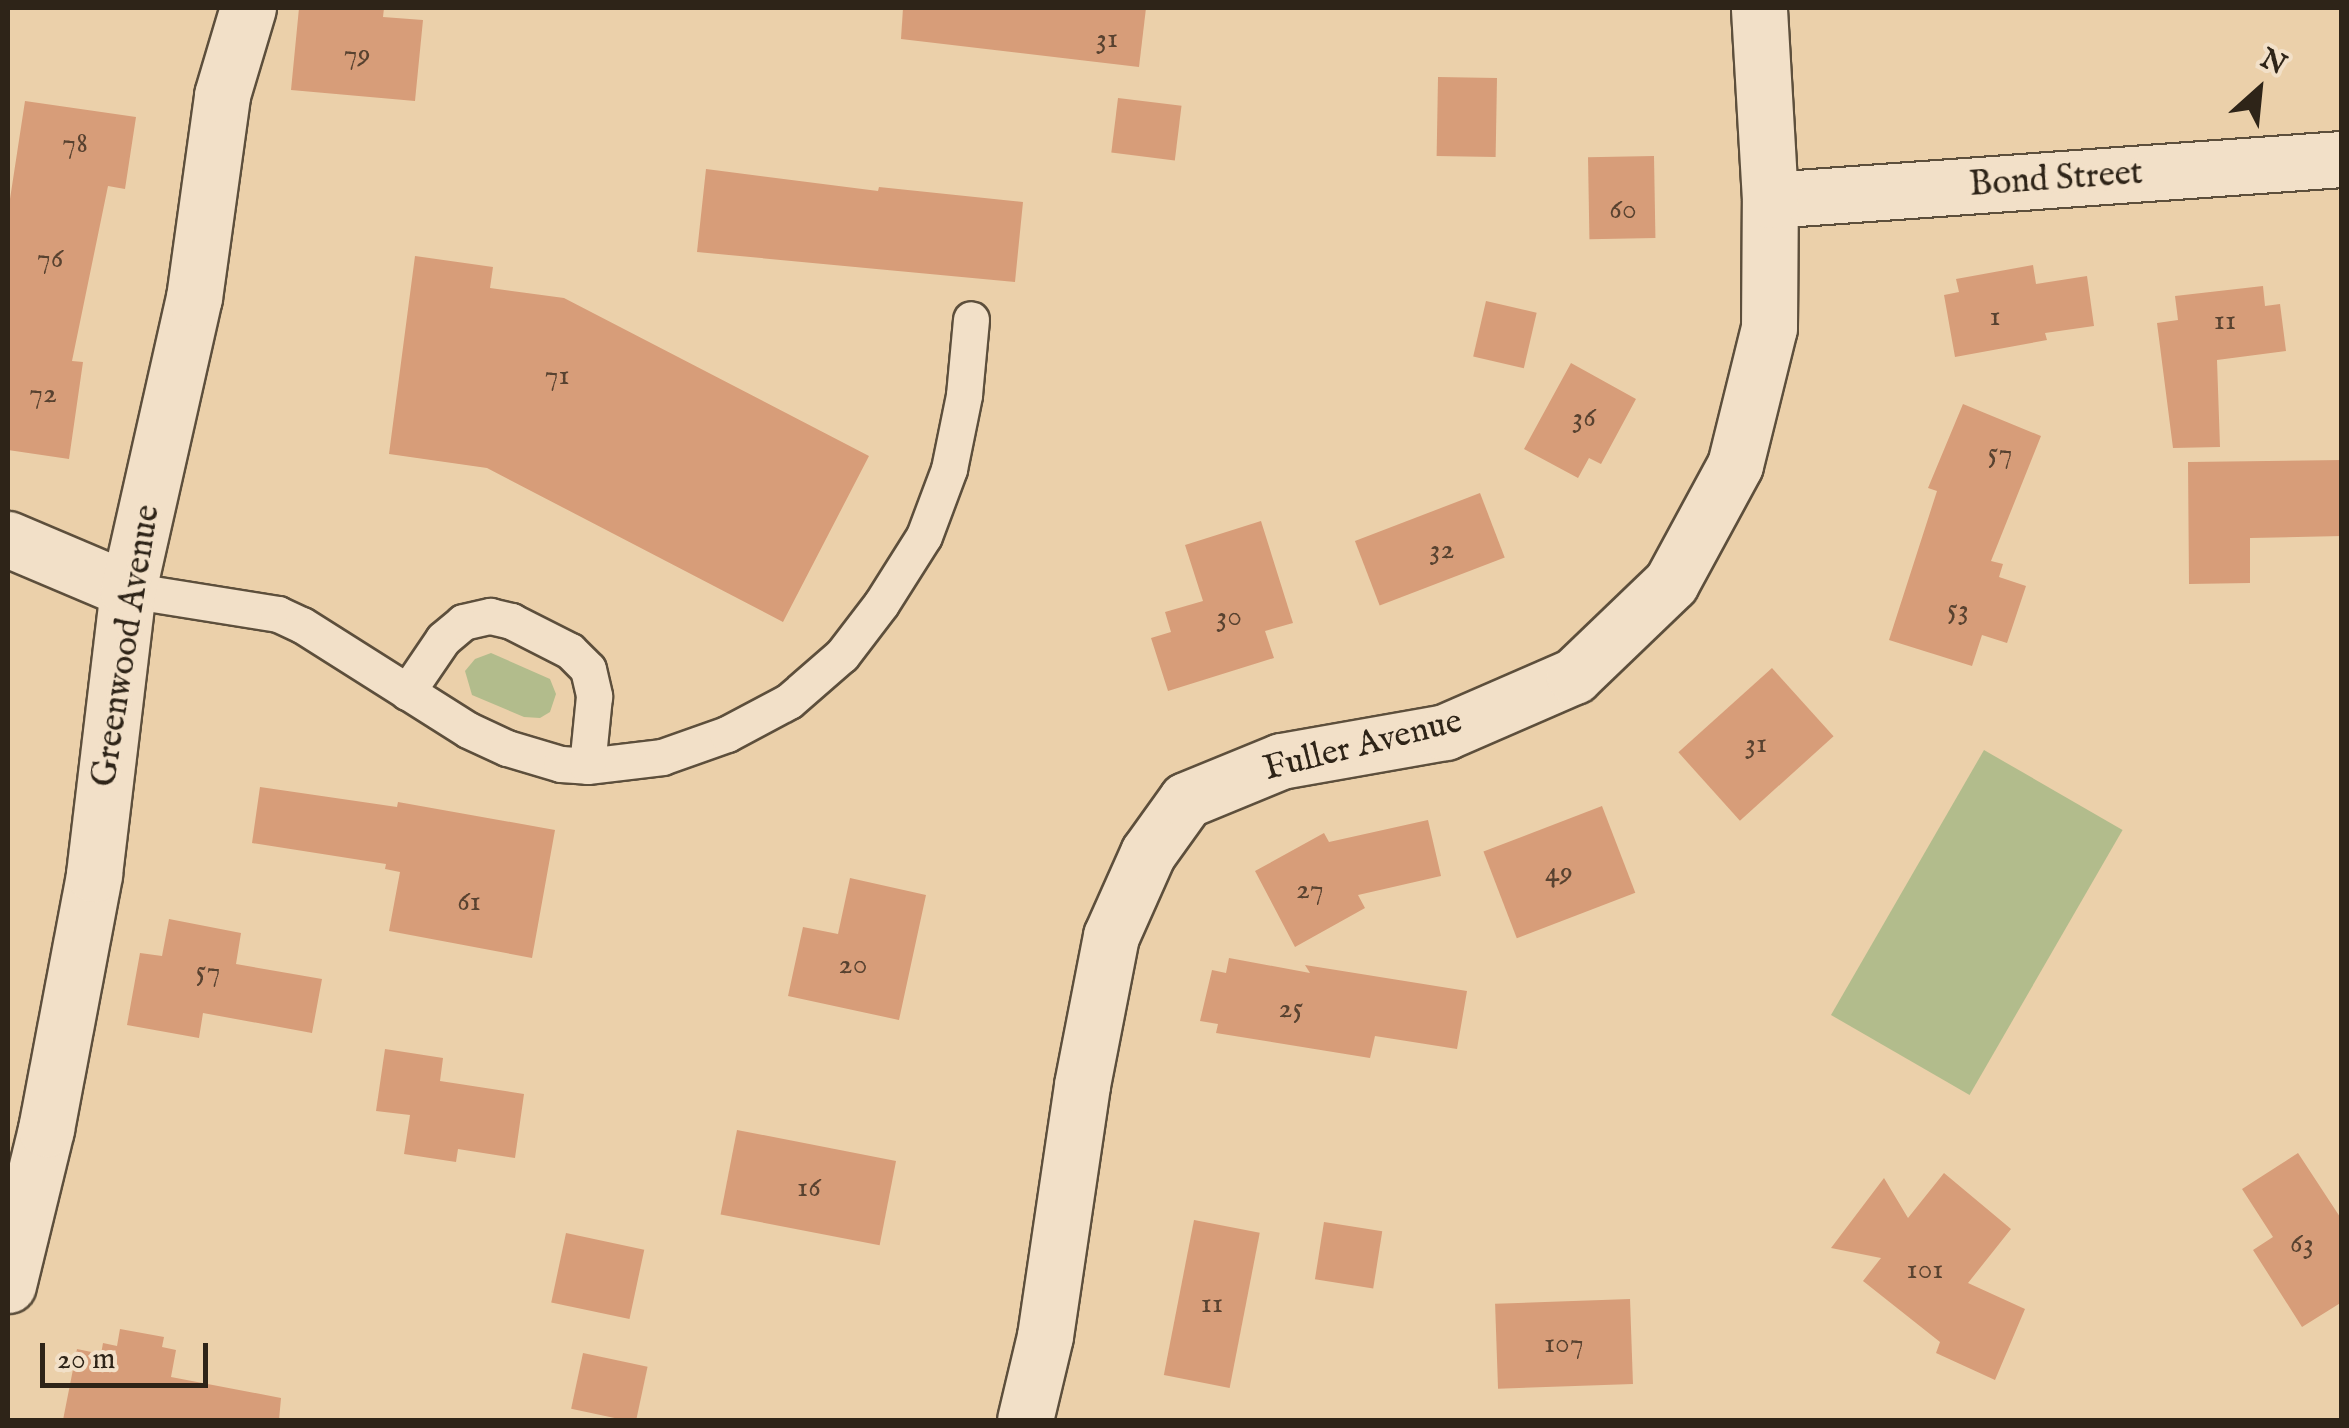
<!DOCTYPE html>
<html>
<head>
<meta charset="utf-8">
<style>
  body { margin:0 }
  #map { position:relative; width:2349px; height:1428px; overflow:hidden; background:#ebd0aa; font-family:"IM FELL English",serif }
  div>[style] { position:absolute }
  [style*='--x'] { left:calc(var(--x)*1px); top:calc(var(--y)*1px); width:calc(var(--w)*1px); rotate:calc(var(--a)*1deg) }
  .green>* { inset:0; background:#b2bc8c; transform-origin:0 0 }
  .building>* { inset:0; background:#d79d79; transform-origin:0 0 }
  .roads { filter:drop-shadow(2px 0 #5d4f3c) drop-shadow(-2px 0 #5d4f3c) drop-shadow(0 2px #5d4f3c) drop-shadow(0 -2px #5d4f3c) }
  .lane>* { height:35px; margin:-17.5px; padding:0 17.5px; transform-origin:17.5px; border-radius:17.5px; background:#f2e0c8 }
  .street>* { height:55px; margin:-27.5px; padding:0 27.5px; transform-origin:27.5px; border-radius:27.5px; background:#f2e0c8 }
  span { translate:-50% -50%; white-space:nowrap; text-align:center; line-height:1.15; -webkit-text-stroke:9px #f2e0c8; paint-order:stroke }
  .number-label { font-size:30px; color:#584230 }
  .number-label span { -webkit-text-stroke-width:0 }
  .street-label { font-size:35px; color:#2e2418 }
  .frame { position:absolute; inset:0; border:10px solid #2e2418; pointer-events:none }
  .north { position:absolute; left:2209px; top:40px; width:100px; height:100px; -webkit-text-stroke:8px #f2e0c8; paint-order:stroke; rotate:27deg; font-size:28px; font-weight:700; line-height:40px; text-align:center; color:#2e2418 }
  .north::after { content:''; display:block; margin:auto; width:35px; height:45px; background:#2e2418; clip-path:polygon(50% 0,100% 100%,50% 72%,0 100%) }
  .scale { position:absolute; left:40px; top:1343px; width:168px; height:45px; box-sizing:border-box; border:5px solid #2e2418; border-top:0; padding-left:12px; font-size:30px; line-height:35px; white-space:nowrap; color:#2e2418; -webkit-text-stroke:8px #f2e0c8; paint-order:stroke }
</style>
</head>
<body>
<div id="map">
  <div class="green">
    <div style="clip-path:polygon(491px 653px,550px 679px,556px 694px,550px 712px,540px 718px,524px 717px,472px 695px,465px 671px,475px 659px)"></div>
    <div style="left:1984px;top:750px;width:160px;height:306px;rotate:30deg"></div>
  </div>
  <div class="building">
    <div style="clip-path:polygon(299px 8px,384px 8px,383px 17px,423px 20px,415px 101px,291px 90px)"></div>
    <div style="clip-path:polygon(903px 8px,1146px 8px,1139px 67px,901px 39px)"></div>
    <div style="left:1497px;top:78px;width:79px;height:59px;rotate:91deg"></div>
    <div style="left:1118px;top:98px;width:64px;height:55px;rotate:7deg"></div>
    <div style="clip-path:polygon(25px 101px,136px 117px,125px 189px,108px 186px,72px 361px,83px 362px,69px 459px,8px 450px,8px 212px)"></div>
    <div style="left:1654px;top:156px;width:82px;height:66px;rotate:89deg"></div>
    <div style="clip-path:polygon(706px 169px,878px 191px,879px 187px,1023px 202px,1015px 282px,697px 252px)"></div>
    <div style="clip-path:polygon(415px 256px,493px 267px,490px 288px,564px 298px,869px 456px,783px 622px,487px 468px,389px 454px)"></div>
    <div style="clip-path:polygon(2033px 265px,2036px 284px,2087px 276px,2094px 326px,2045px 333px,2047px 340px,1955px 357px,1944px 295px,1959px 292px,1956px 279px)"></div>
    <div style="clip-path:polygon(2263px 286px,2265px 306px,2280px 304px,2286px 351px,2217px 360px,2220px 447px,2173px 448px,2157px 323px,2178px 320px,2175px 296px)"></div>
    <div style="left:1486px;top:301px;width:52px;height:57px;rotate:13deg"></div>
    <div style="clip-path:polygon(1571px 363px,1636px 399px,1601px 464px,1589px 458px,1578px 478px,1524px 449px)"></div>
    <div style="clip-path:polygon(1963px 404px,2041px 436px,1991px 561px,2003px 564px,1999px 577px,2026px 586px,2007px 643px,1982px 635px,1972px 666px,1889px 640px,1937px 491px,1928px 488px)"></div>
    <div style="clip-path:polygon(2342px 460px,2342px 536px,2250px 538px,2250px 583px,2189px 584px,2188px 462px)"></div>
    <div style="left:1480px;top:493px;width:69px;height:134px;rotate:69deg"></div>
    <div style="clip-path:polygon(1261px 521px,1293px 623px,1265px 631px,1274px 658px,1168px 691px,1151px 638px,1171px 632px,1165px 612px,1203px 601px,1185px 545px)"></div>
    <div style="left:1772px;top:668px;width:92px;height:126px;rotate:48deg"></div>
    <div style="clip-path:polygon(260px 787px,397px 807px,398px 802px,555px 830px,532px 958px,389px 931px,400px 872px,385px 869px,386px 864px,252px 843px)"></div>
    <div style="left:1602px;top:806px;width:93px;height:127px;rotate:69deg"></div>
    <div style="clip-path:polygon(1428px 820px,1441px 876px,1358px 895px,1365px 908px,1295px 947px,1255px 871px,1324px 833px,1329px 842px)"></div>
    <div style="clip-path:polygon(850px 878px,926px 895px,899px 1020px,788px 996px,803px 927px,838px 934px)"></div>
    <div style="clip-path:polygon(169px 919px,241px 933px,236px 964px,322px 979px,312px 1033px,203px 1013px,199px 1038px,127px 1025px,140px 953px,162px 956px)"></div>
    <div style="clip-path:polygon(1229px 958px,1310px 973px,1305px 965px,1467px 991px,1457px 1049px,1375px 1036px,1370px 1058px,1216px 1033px,1218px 1024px,1200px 1021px,1212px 970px,1226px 973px)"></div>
    <div style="clip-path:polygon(385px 1049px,443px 1058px,440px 1081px,524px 1094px,515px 1158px,458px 1149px,456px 1162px,404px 1154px,410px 1115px,376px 1111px)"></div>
    <div style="left:737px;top:1130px;width:162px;height:86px;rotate:11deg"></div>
    <div style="clip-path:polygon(2298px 1153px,2342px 1220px,2342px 1302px,2302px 1327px,2253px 1250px,2273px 1237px,2242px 1189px)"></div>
    <div style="clip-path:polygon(1944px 1173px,2011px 1229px,1968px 1283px,2025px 1309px,1995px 1380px,1936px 1353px,1940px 1342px,1863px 1281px,1881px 1258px,1831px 1248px,1884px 1178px,1908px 1218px)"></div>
    <div style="left:1194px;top:1220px;width:67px;height:158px;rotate:11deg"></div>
    <div style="left:1324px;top:1222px;width:59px;height:58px;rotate:9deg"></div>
    <div style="left:566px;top:1233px;width:80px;height:71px;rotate:12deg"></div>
    <div style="left:1630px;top:1299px;width:85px;height:135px;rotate:88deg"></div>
    <div style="clip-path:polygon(120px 1329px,164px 1337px,162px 1347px,176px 1350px,171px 1377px,281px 1398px,279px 1420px,63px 1420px,77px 1349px,101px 1354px,103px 1343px,117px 1346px)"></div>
    <div style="left:583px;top:1353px;width:66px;height:57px;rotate:12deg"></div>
  </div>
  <div class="roads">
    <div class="lane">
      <div style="--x:128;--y:590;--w:152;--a:9.1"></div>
      <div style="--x:278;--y:614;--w:26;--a:25"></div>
      <div style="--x:302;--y:625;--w:196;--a:32.3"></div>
      <div style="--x:468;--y:730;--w:43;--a:24.8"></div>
      <div style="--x:507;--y:748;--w:56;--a:16.5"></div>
      <div style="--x:561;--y:764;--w:26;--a:4"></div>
      <div style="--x:587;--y:766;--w:76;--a:-6.8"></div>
      <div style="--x:662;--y:757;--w:69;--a:-19.5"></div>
      <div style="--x:727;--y:734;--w:70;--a:-28"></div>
      <div style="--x:789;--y:701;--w:70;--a:-41"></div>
      <div style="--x:842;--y:655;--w:64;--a:-52.6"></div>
      <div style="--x:881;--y:604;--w:80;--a:-57.7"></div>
      <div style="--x:924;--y:536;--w:72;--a:-69.5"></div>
      <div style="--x:949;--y:469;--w:76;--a:-78.5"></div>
      <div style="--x:964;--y:395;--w:76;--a:-84.7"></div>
      <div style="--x:407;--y:692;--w:64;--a:-55.8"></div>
      <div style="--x:443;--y:639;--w:26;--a:-40"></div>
      <div style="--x:463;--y:622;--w:28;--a:-13"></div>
      <div style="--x:490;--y:616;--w:22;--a:13"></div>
      <div style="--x:511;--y:621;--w:66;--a:27"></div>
      <div style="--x:570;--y:651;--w:25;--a:45"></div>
      <div style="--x:588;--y:669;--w:28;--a:77"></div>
      <div style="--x:594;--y:696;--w:70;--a:95.7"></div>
    </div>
    <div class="street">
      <div style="--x:1770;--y:200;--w:573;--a:-4.1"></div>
      <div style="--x:8;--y:539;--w:130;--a:23"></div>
      <div style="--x:8;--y:1285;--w:161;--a:-76.3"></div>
      <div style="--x:46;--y:1129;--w:259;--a:-79.3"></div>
      <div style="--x:94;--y:874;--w:286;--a:-83.2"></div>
      <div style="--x:128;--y:590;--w:299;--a:-77.3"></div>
      <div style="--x:194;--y:298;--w:205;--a:-82.1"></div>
      <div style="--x:222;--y:95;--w:91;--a:-73.4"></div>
      <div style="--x:1025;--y:1420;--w:86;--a:-76.6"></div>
      <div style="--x:1045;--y:1336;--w:254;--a:-81.6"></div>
      <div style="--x:1082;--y:1085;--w:152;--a:-79"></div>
      <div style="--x:1111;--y:936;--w:91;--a:-66"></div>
      <div style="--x:1148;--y:853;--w:65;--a:-54.4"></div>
      <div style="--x:1186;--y:800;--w:103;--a:-22.3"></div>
      <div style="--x:1281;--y:761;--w:167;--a:-10"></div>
      <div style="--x:1445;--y:732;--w:141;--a:-23.5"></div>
      <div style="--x:1574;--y:676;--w:134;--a:-43.8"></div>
      <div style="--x:1671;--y:583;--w:134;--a:-61.5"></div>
      <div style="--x:1735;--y:465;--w:141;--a:-76.1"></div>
      <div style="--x:1769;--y:328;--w:128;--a:-89.6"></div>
      <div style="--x:1770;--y:200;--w:192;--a:-93.3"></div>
    </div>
  </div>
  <div class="number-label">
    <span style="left:1107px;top:39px">31</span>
    <span style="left:357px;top:55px">79</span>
    <span style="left:75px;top:144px">78</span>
    <span style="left:1623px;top:210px">60</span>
    <span style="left:50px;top:259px">76</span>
    <span style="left:1995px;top:317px">1</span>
    <span style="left:2225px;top:321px">11</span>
    <span style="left:557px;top:376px">71</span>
    <span style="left:43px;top:394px">72</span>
    <span style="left:1584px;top:418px">36</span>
    <span style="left:2000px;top:454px">57</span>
    <span style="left:1442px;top:550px">32</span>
    <span style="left:1958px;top:610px">53</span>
    <span style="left:1229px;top:617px">30</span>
    <span style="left:1756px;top:744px">31</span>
    <span style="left:1559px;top:873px">49</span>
    <span style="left:1310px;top:890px">27</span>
    <span style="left:469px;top:902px">61</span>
    <span style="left:853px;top:965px">20</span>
    <span style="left:208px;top:972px">57</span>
    <span style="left:1291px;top:1009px">25</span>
    <span style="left:809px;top:1188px">16</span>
    <span style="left:2302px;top:1244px">63</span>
    <span style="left:1925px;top:1270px">101</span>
    <span style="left:1212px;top:1304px">11</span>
    <span style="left:1564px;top:1344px">107</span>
  </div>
  <div class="street-label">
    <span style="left:2056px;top:180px;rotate:-4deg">Bond Street</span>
    <span style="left:127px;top:646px;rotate:-81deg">Greenwood Avenue</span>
    <span style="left:1363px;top:746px;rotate:-14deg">Fuller Avenue</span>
  </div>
  <div class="frame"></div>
  <div class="north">N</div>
  <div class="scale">20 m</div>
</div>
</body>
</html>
